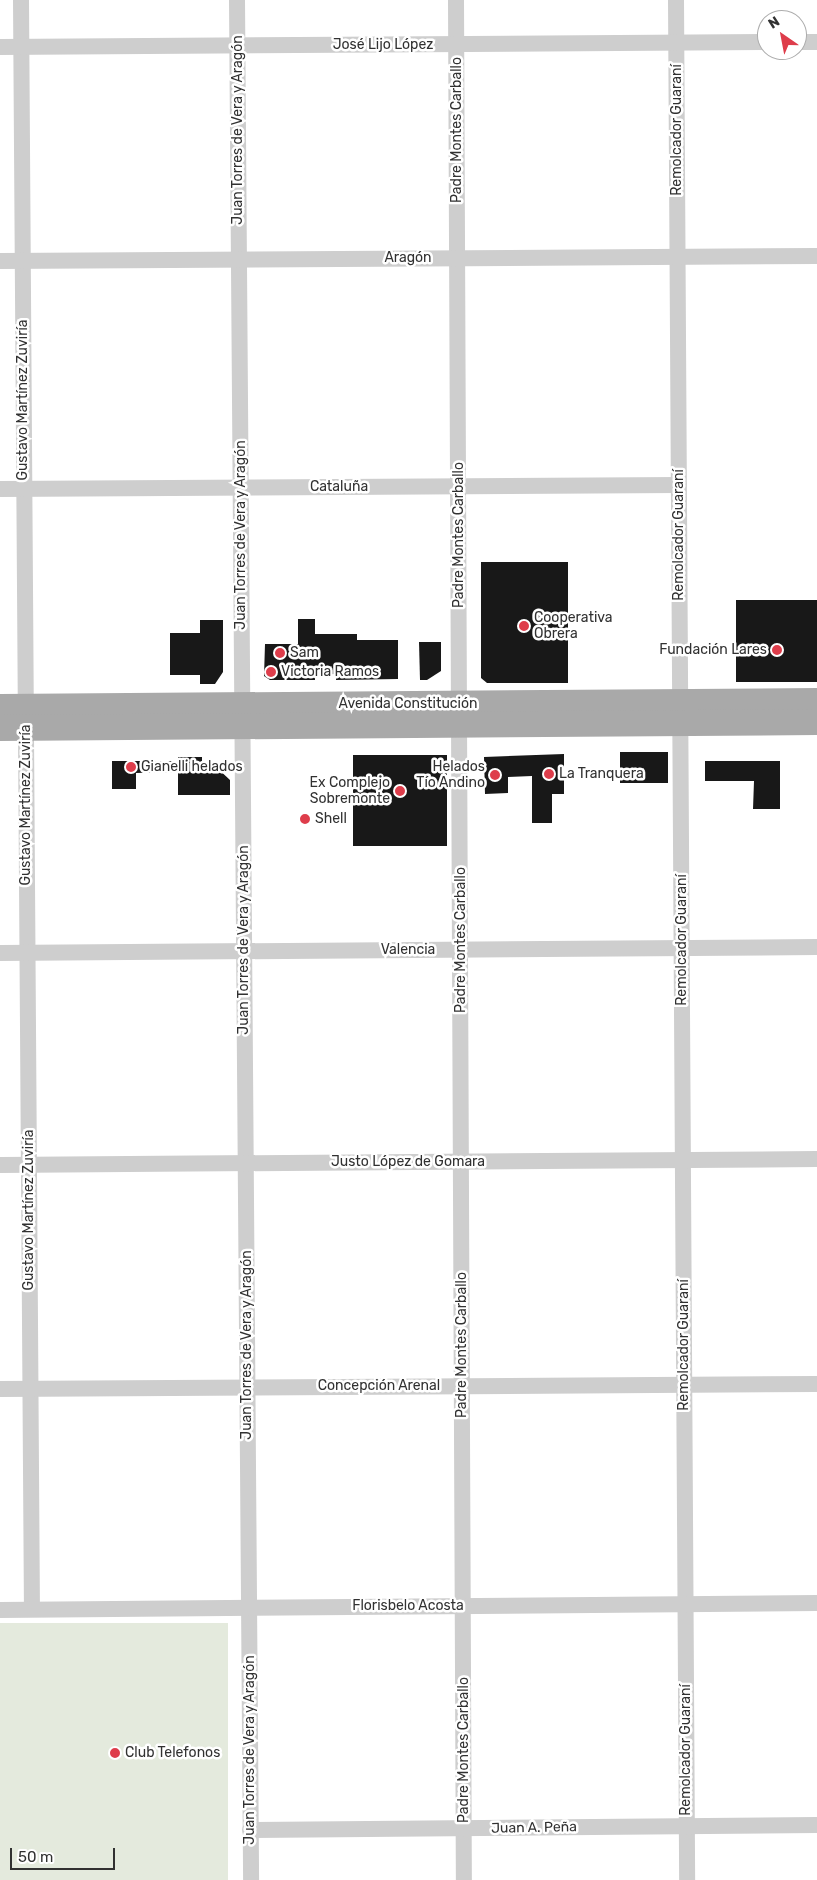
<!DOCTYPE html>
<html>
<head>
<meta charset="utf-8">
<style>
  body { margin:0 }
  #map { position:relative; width:817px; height:1880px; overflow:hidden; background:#fff; font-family:Rubik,sans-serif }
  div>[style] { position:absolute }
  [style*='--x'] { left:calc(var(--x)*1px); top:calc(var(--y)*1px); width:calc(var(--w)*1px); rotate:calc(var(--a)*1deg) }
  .green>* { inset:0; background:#e4eadd; transform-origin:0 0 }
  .building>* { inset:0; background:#181818; transform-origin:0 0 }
  .street>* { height:16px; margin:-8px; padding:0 8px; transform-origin:8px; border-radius:8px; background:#cecece }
  .primary>* { height:26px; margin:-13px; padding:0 13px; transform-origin:13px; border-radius:13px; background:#a9a9a9 }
  .dots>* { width:14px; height:14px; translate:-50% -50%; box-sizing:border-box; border:2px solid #fff; border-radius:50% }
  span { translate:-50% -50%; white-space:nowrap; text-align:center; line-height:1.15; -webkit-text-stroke:5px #fff; paint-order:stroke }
  .street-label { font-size:14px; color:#313131 }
  .poi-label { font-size:14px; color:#313131 }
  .left { translate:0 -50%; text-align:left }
  .right { translate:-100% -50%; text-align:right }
  .north { position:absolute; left:757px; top:10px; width:50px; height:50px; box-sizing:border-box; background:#fff; border:1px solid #adadad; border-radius:50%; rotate:327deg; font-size:14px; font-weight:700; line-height:20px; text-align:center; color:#313131 }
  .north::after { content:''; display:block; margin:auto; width:18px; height:22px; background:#de3d4b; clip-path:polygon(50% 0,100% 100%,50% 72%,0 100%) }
  .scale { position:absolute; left:10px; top:1848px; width:105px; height:22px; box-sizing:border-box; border:2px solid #313131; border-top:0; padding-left:6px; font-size:15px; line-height:18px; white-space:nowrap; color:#313131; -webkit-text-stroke:4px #fff; paint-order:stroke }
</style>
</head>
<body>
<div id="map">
  <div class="green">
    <div style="left:228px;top:1623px;width:257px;height:228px;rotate:90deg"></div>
  </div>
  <div class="building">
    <div style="clip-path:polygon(481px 562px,568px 562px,568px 683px,487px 683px,481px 678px)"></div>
    <div style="left:817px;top:600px;width:82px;height:81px;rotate:90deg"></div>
    <div style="clip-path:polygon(298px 619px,315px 619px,315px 634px,357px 634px,357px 640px,398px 640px,398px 679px,336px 680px,336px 674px,315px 675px,315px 680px,270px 680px,264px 676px,265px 644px,298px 644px)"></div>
    <div style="clip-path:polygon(200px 620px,223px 620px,223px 672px,215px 684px,200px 684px,200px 675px,170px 675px,170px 633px,200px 633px)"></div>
    <div style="clip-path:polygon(419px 642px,441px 642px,441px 671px,427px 680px,420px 680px)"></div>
    <div style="left:620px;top:752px;width:48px;height:31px"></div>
    <div style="clip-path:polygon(564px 754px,564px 794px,552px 794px,552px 823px,532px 823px,532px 776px,508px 777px,508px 793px,485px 794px,484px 757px)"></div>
    <div style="left:353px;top:755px;width:94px;height:91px"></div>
    <div style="clip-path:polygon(178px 757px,202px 757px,202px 766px,215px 766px,230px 780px,230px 795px,178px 795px,178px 772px,136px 773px,136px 789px,112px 789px,112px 761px,178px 761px)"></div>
    <div style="clip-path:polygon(705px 761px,780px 761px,780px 809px,753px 809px,754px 781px,705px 781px)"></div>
  </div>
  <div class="street">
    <div style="--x:21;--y:0;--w:1609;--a:89.61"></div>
    <div style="--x:237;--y:0;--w:1880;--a:89.57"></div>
    <div style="--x:456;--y:0;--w:1880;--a:89.76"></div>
    <div style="--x:676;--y:0;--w:1880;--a:89.66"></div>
    <div style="--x:797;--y:42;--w:20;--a:0"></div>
    <div style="--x:0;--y:47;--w:767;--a:-0.37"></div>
    <div style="--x:0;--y:261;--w:817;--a:-0.35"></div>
    <div style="--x:0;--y:489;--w:679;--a:-0.34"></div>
    <div style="--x:0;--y:953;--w:817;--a:-0.42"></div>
    <div style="--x:0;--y:1165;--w:817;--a:-0.42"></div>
    <div style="--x:0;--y:1389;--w:817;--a:-0.35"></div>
    <div style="--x:0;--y:1610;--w:817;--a:-0.49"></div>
    <div style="--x:250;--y:1830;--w:567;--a:-0.51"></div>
  </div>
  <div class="primary">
    <div style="--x:0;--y:707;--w:817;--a:-0.42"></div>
    <div style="--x:0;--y:728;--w:817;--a:-0.42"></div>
  </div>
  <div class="dots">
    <div style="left:524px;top:626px;background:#de3d4b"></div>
    <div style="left:777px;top:650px;background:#de3d4b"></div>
    <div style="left:280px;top:653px;background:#de3d4b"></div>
    <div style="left:271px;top:672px;background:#de3d4b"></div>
    <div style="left:131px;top:767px;background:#de3d4b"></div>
    <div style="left:549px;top:774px;background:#de3d4b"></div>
    <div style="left:495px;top:775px;background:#de3d4b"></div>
    <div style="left:400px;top:791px;background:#de3d4b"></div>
    <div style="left:305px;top:819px;background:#de3d4b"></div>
    <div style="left:115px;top:1753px;background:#de3d4b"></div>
  </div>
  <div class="street-label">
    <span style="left:383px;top:45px">José Lijo López</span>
    <span style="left:238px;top:130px;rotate:-90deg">Juan Torres de Vera y Aragón</span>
    <span style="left:457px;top:130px;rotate:-90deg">Padre Montes Carballo</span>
    <span style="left:677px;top:130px;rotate:-90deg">Remolcador Guaraní</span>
    <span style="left:408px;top:258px">Aragón</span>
    <span style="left:23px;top:400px;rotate:-90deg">Gustavo Martínez Zuviría</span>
    <span style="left:339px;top:487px">Cataluña</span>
    <span style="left:241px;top:535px;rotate:-90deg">Juan Torres de Vera y Aragón</span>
    <span style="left:459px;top:535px;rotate:-90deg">Padre Montes Carballo</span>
    <span style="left:679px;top:535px;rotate:-90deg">Remolcador Guaraní</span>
    <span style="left:408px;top:704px">Avenida Constitución</span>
    <span style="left:26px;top:805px;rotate:-90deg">Gustavo Martínez Zuviría</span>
    <span style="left:244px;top:940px;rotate:-90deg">Juan Torres de Vera y Aragón</span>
    <span style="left:461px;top:940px;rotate:-90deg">Padre Montes Carballo</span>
    <span style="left:682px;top:940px;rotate:-90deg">Remolcador Guaraní</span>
    <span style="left:408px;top:950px">Valencia</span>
    <span style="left:408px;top:1162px">Justo López de Gomara</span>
    <span style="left:29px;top:1210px;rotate:-90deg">Gustavo Martínez Zuviría</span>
    <span style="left:247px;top:1345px;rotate:-90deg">Juan Torres de Vera y Aragón</span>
    <span style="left:462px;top:1345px;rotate:-90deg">Padre Montes Carballo</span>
    <span style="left:684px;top:1345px;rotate:-90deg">Remolcador Guaraní</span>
    <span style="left:379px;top:1386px">Concepción Arenal</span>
    <span style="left:408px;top:1606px">Florisbelo Acosta</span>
    <span style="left:250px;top:1750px;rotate:-90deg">Juan Torres de Vera y Aragón</span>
    <span style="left:464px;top:1750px;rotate:-90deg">Padre Montes Carballo</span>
    <span style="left:686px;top:1750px;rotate:-90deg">Remolcador Guaraní</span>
    <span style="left:534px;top:1828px;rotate:-1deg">Juan A. Peña</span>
  </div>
  <div class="poi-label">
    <span class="left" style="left:534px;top:626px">Cooperativa<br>Obrera</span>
    <span class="right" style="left:767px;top:650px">Fundación Lares</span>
    <span class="left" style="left:290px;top:653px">Sam</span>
    <span class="left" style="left:281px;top:672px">Victoria Ramos</span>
    <span class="left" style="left:141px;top:767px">Gianelli helados</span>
    <span class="right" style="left:485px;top:775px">Helados<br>Tío Andino</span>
    <span class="left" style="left:559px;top:774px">La Tranquera</span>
    <span class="right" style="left:390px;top:791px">Ex Complejo<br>Sobremonte</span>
    <span class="left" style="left:315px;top:819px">Shell</span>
    <span class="left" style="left:125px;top:1753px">Club Telefonos</span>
  </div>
  <div class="north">N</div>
  <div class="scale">50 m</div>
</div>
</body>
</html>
